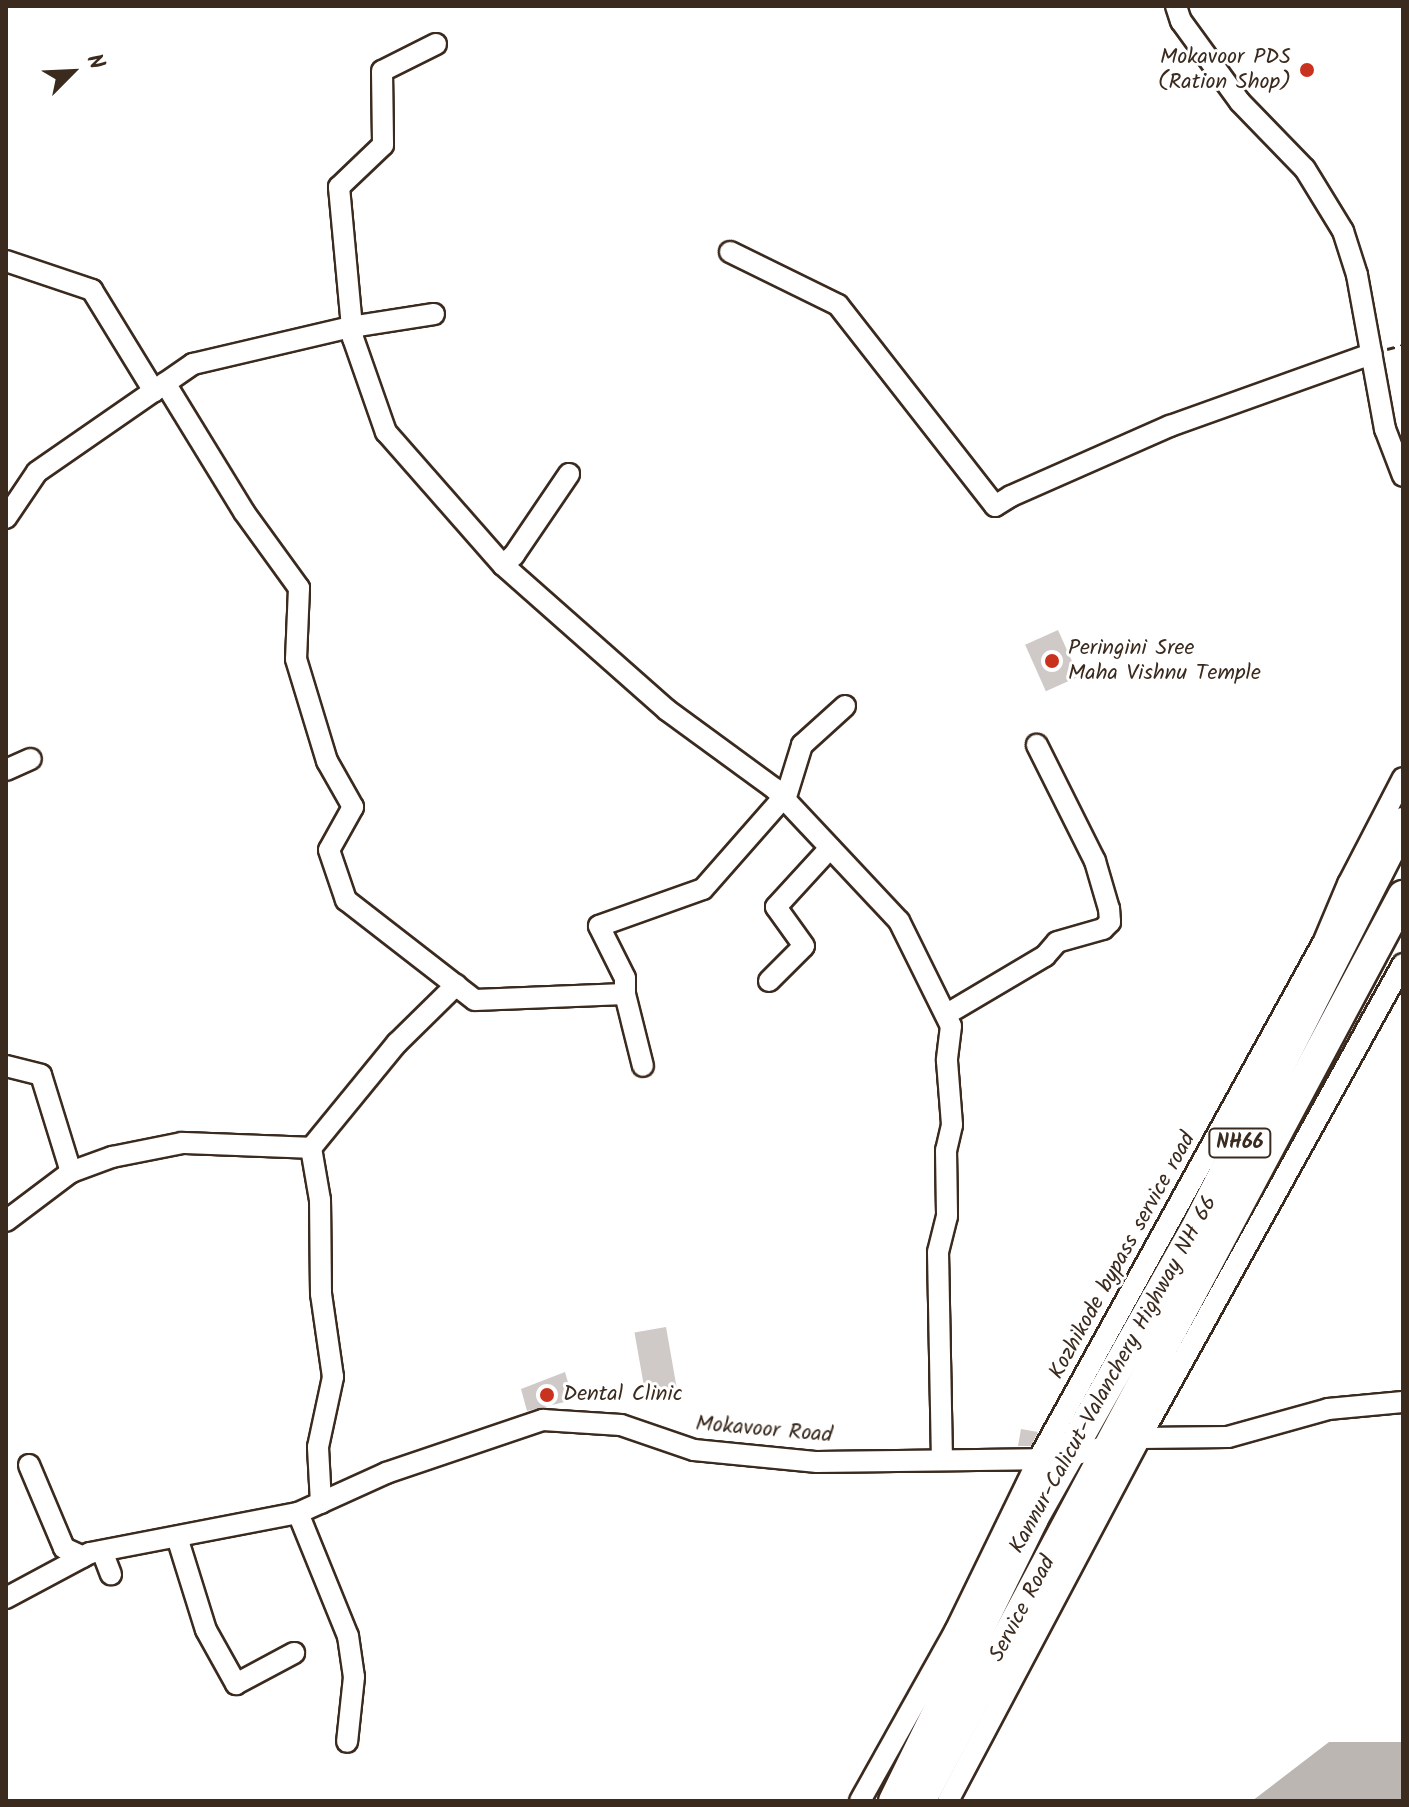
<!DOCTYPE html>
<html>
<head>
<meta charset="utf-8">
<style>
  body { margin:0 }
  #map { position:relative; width:1409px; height:1807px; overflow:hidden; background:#fff; font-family:Kalam,sans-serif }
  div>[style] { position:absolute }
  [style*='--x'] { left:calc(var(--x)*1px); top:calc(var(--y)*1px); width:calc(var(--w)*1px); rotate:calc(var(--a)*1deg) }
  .water>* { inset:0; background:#bcb6b3 }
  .building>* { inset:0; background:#cfcac7; transform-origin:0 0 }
  .path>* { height:3px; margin-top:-1.5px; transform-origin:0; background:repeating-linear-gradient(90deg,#3b2a1e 0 8px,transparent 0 14px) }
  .roads { filter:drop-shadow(2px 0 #3b2a1e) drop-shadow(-2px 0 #3b2a1e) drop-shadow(0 2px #3b2a1e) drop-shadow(0 -2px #3b2a1e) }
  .minor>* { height:20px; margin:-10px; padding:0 10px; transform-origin:10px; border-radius:10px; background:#fff }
  .highway>* { height:30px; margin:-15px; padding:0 15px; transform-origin:15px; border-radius:15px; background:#fff }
  .dots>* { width:22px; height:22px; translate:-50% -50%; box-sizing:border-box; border:4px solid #fff; border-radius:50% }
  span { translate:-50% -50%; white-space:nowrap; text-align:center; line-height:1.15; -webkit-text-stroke:6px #fff; paint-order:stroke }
  .shield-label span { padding:2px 6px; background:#fff; border:2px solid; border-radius:6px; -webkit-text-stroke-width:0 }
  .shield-label { font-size:20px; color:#3b2a1e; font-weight:700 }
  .poi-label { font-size:22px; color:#3b2a1e }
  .right { translate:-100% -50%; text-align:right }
  .left { translate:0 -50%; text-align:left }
  .street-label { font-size:22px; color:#3b2a1e }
  .frame { position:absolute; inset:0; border:8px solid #3b2a1e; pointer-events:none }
  .north { position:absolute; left:32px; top:32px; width:80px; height:80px; -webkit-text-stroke:6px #fff; paint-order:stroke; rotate:66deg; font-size:22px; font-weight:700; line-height:32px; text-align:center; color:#3b2a1e }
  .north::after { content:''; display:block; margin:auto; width:28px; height:36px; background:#3b2a1e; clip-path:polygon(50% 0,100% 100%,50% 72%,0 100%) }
</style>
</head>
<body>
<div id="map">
  <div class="water">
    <div style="clip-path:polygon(1329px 1742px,1403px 1742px,1403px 1801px,1252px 1801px)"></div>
  </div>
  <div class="building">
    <div style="left:1058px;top:630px;width:51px;height:36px;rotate:66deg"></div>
    <div style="left:666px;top:1327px;width:63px;height:32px;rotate:80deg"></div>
    <div style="clip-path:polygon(565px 1372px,573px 1400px,527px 1411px,521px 1389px)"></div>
    <div style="clip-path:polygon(1021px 1429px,1038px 1432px,1031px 1446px,1018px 1446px)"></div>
  </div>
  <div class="path">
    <div style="--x:1387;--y:349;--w:16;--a:-14"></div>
  </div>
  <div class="roads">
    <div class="minor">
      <div style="--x:1176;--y:6;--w:16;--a:72"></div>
      <div style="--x:1181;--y:21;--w:100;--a:53.9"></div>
      <div style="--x:1240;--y:102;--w:93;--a:45.9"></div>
      <div style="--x:1305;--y:169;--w:73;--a:58.5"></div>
      <div style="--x:1343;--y:231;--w:46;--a:72.3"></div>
      <div style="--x:1357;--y:275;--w:157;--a:79.7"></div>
      <div style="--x:1385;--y:429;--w:50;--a:69"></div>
      <div style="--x:436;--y:44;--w:60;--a:153.4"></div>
      <div style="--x:382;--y:71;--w:74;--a:89.2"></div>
      <div style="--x:383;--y:145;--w:61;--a:136.3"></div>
      <div style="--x:339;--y:187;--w:152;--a:84.7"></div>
      <div style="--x:353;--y:338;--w:100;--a:70.7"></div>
      <div style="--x:386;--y:432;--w:177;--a:48.7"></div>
      <div style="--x:503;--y:565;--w:219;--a:41.5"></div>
      <div style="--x:667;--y:710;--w:134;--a:36.2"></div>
      <div style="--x:775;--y:789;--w:181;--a:46.8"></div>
      <div style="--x:899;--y:921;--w:117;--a:63.7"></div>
      <div style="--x:951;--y:1026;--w:35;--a:97"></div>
      <div style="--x:947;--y:1061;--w:64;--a:85.5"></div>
      <div style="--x:952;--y:1125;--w:26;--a:103"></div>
      <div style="--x:946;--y:1150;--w:66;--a:89.1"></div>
      <div style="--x:947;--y:1216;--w:37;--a:104"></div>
      <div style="--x:938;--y:1252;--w:207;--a:88.9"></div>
      <div style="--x:730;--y:252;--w:120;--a:26.1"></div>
      <div style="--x:838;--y:305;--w:255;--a:52"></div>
      <div style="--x:995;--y:506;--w:19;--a:-32"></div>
      <div style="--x:1011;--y:496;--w:174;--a:-23.8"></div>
      <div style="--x:1170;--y:426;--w:214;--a:-19.7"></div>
      <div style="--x:6;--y:261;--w:91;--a:18.6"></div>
      <div style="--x:92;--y:290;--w:119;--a:58.5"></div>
      <div style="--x:165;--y:383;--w:151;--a:58.5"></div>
      <div style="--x:244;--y:512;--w:94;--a:54.1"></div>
      <div style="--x:299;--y:588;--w:71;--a:92.4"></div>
      <div style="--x:296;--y:659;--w:107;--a:73.1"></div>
      <div style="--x:327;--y:761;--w:53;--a:60.5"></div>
      <div style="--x:353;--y:807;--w:49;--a:119.2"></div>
      <div style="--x:329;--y:850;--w:53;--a:71.2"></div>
      <div style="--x:346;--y:900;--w:163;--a:37.8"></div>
      <div style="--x:475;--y:1000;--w:150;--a:-2.3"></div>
      <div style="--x:625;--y:994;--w:16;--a:-90"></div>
      <div style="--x:625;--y:978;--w:58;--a:-116.6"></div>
      <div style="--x:599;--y:926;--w:110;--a:-19.6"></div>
      <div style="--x:703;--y:889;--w:121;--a:-48.7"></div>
      <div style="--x:6;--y:518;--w:55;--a:-56"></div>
      <div style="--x:37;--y:472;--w:190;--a:-34.7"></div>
      <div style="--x:193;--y:364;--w:162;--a:-13.2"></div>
      <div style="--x:351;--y:327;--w:84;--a:-8.9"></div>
      <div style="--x:503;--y:565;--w:15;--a:-42"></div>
      <div style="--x:514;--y:555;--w:98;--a:-55.8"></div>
      <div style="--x:6;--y:770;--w:27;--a:-24"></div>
      <div style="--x:785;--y:800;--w:58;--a:-72.8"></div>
      <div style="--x:802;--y:745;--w:58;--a:-42.2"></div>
      <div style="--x:769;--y:981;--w:49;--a:-45"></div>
      <div style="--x:804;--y:946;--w:48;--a:-125.7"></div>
      <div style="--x:776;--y:907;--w:80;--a:-47.5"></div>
      <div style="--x:625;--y:994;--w:74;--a:76"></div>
      <div style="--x:947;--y:1014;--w:114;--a:-30.6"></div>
      <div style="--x:1045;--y:956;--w:18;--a:-49"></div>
      <div style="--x:1057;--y:942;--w:48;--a:-15.8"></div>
      <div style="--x:1103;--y:929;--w:10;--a:-45"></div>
      <div style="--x:1110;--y:922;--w:13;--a:-94"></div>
      <div style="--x:1109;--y:909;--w:50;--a:-106.3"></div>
      <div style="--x:1095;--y:861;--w:130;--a:-116.6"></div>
      <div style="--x:6;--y:1066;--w:36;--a:14"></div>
      <div style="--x:41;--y:1075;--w:102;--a:72.8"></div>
      <div style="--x:71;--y:1172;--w:81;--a:143"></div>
      <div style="--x:71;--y:1172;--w:44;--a:-20.1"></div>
      <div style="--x:112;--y:1157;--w:71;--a:-11.3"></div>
      <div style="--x:182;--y:1143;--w:129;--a:2.2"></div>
      <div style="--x:29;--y:1465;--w:90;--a:67.1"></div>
      <div style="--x:64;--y:1548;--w:21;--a:25"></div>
      <div style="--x:321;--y:1503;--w:56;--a:-93.1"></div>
      <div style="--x:318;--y:1447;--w:72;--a:-77.9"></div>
      <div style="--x:333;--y:1377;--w:84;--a:-98.2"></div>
      <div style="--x:321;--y:1294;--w:94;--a:-90.6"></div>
      <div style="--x:320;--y:1200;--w:53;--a:-99.8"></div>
      <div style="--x:311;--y:1148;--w:136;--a:-50.7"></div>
      <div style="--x:397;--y:1043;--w:83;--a:-44.5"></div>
      <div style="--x:298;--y:1513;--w:133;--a:67.9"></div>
      <div style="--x:348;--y:1636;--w:41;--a:81.7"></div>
      <div style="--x:354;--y:1677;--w:65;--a:96.1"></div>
      <div style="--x:177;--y:1537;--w:97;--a:72.7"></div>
      <div style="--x:206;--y:1630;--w:62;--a:60.9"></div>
      <div style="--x:236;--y:1684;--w:66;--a:-28.1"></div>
      <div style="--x:102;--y:1551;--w:25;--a:69"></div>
      <div style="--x:6;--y:1598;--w:95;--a:-28.2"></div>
      <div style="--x:90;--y:1553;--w:212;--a:-10.9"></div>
      <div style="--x:298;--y:1513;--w:97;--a:-24.4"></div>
      <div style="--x:386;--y:1473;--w:166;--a:-18.7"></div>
      <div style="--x:543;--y:1420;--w:78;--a:3.7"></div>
      <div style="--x:621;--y:1425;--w:77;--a:18.9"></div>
      <div style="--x:694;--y:1450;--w:124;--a:5.6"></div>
      <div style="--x:817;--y:1462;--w:240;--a:-0.7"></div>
      <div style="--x:1057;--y:1459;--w:86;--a:-14.2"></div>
      <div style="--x:1140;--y:1438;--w:88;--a:-0.7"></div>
      <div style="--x:1228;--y:1437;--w:104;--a:-15.6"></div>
      <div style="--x:1328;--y:1409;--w:75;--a:-5.3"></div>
      <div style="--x:860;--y:1801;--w:195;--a:-60.8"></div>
      <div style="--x:955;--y:1631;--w:192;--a:-64.1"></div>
      <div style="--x:1039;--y:1458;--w:590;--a:-61.13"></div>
      <div style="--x:1324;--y:941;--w:62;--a:-67.2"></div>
      <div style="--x:1348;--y:884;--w:119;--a:-62.6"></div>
      <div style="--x:948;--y:1801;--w:411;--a:-62.1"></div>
      <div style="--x:1140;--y:1438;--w:542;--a:-60.98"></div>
    </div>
    <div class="highway">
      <div style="--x:894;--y:1801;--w:315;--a:-63.8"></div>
      <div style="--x:1033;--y:1518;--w:338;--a:-60.6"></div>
      <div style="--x:1199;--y:1223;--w:449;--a:-63"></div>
      <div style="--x:920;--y:1801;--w:1026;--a:-61.91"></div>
    </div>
  </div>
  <div class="dots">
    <div style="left:1307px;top:70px;background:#c8321e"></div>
    <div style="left:1052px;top:661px;background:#c8321e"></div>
    <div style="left:547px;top:1395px;background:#c8321e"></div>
  </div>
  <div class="shield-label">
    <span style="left:1240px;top:1143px">NH66</span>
  </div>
  <div class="poi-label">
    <span class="right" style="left:1291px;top:70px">Mokavoor PDS<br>(Ration Shop)</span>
    <span class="left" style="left:1068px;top:661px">Peringini Sree<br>Maha Vishnu Temple</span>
    <span class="left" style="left:563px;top:1395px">Dental Clinic</span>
  </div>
  <div class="street-label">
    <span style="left:1123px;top:1256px;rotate:-61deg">Kozhikode bypass service road</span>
    <span style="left:1114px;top:1375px;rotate:-61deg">Kannur-Calicut-Valanchery Highway NH 66</span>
    <span style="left:764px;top:1430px;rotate:5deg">Mokavoor Road</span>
    <span style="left:1023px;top:1609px;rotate:-62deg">Service Road</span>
  </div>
  <div class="frame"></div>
  <div class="north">N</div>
</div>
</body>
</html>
